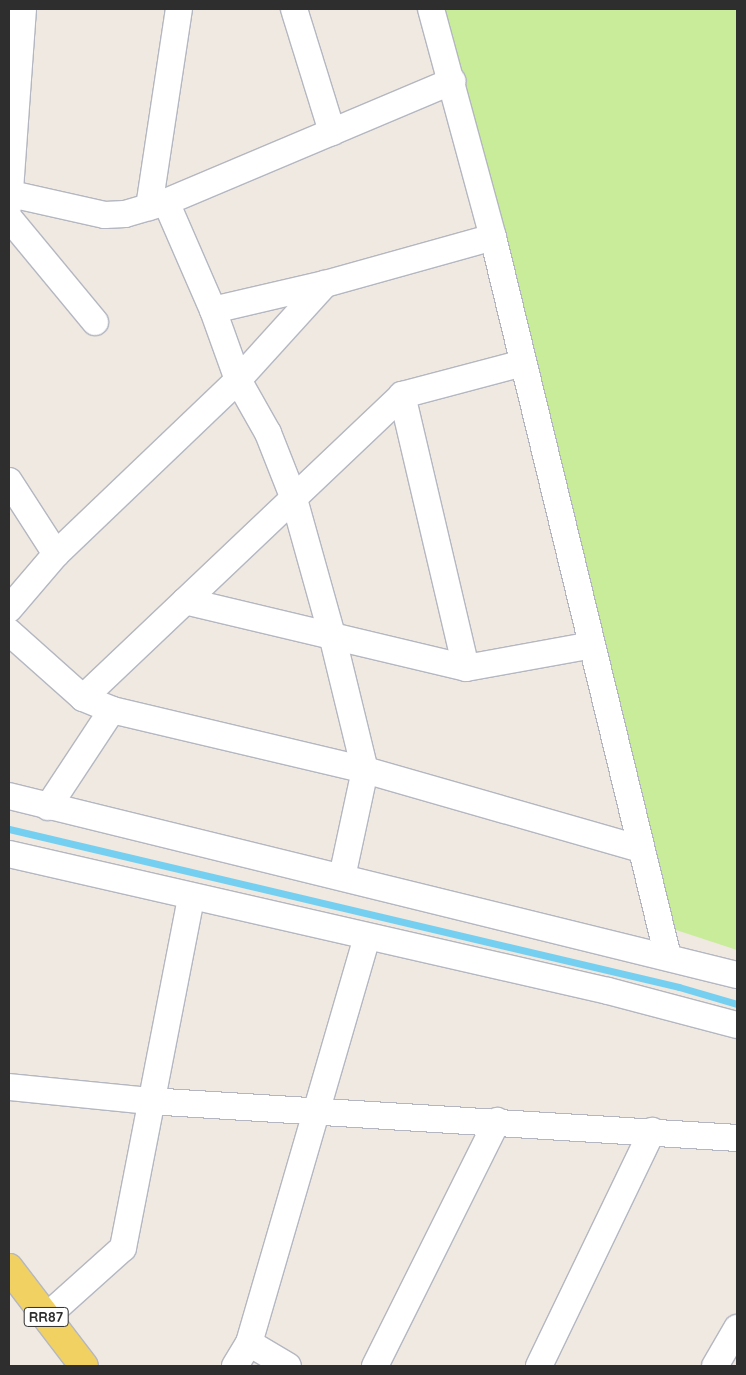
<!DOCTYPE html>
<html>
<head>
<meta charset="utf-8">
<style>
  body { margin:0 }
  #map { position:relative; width:746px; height:1375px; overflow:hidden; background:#efe9e1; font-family:Quicksand,sans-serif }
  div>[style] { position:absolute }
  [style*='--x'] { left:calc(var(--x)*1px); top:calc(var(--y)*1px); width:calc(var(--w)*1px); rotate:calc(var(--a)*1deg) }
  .pitch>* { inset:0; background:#c9ec9a }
  .stream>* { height:7px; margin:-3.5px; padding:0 3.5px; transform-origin:3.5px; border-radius:3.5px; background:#75cff0 }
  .roads { filter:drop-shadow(1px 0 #b4b7c1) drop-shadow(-1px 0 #b4b7c1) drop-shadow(0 1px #b4b7c1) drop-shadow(0 -1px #b4b7c1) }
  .street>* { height:26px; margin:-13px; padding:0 13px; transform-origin:13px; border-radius:13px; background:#fff }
  .primary>* { height:28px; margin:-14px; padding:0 14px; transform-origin:14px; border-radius:14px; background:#f2d163 }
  span { translate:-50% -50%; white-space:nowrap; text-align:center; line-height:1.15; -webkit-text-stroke:4px #fff; paint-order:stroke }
  .shield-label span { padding:1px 4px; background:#fff; border:1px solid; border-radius:4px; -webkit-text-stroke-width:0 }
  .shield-label { font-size:14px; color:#2e2e2e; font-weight:700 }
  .frame { position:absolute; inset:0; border:10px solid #2e2e2e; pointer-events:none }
</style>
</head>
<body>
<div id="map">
  <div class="pitch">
    <div style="clip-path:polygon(444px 9px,737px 9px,737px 950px,673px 929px)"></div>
  </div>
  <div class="stream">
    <div style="--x:9;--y:829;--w:688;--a:13.27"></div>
    <div style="--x:679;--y:987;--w:60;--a:16.3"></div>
  </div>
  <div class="roads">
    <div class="street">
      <div style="--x:294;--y:9;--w:129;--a:72.8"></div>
      <div style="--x:431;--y:9;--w:236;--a:74.8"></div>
      <div style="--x:493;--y:237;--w:741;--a:76.34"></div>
      <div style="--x:11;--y:194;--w:96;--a:12.6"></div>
      <div style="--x:105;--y:215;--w:20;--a:-3"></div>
      <div style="--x:125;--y:214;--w:43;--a:-16.3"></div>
      <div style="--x:166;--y:202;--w:311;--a:-22.9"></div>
      <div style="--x:166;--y:202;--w:118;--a:66.5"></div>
      <div style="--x:213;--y:310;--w:74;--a:70.3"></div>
      <div style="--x:238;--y:380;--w:61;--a:60.5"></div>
      <div style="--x:268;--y:433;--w:71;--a:68.5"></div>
      <div style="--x:294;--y:499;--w:141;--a:74.4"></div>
      <div style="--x:332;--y:635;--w:139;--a:76.3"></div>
      <div style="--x:365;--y:770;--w:109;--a:102.1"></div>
      <div style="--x:9;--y:204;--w:196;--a:-85.9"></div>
      <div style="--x:149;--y:207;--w:200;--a:-81.4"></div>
      <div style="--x:9;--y:218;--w:135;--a:50.4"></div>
      <div style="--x:213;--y:310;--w:115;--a:-13.1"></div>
      <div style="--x:325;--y:284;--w:174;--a:-15.6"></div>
      <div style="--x:402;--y:395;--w:280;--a:76.8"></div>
      <div style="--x:9;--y:481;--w:87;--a:57.2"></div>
      <div style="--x:185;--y:601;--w:289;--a:13.4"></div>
      <div style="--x:466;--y:668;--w:128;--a:-10.3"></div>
      <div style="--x:9;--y:609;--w:72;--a:-49.5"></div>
      <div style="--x:56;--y:554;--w:252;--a:-43.7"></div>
      <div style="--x:238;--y:380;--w:130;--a:-47.8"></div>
      <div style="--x:9;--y:632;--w:99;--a:41.7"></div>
      <div style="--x:83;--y:698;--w:31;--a:22"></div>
      <div style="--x:112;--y:710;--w:260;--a:13.3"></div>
      <div style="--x:365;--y:770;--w:286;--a:16"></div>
      <div style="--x:83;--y:698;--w:440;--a:-43.5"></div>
      <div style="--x:402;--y:395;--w:125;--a:-14.8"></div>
      <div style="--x:9;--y:796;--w:750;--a:13.81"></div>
      <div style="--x:48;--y:807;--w:116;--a:-56.6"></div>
      <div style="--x:9;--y:854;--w:614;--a:12.88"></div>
      <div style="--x:608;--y:991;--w:133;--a:14.8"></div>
      <div style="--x:9;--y:1087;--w:141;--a:5.7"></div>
      <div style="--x:149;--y:1101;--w:589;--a:3.6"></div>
      <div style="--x:46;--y:1317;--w:103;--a:-41.9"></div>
      <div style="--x:123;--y:1248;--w:358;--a:-79"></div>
      <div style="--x:249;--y:1343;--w:45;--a:30.5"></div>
      <div style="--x:235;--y:1366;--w:27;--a:-59"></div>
      <div style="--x:249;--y:1343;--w:423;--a:-73.8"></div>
      <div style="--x:375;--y:1366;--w:274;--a:-63.5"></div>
      <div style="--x:539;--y:1366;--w:261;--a:-64.3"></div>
      <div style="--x:715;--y:1366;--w:44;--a:-59.9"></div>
    </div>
    <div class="primary">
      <div style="--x:9;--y:1268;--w:123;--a:52.6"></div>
    </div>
  </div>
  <div class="shield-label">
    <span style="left:46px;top:1317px">RR87</span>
  </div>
  <div class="frame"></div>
</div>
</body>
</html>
